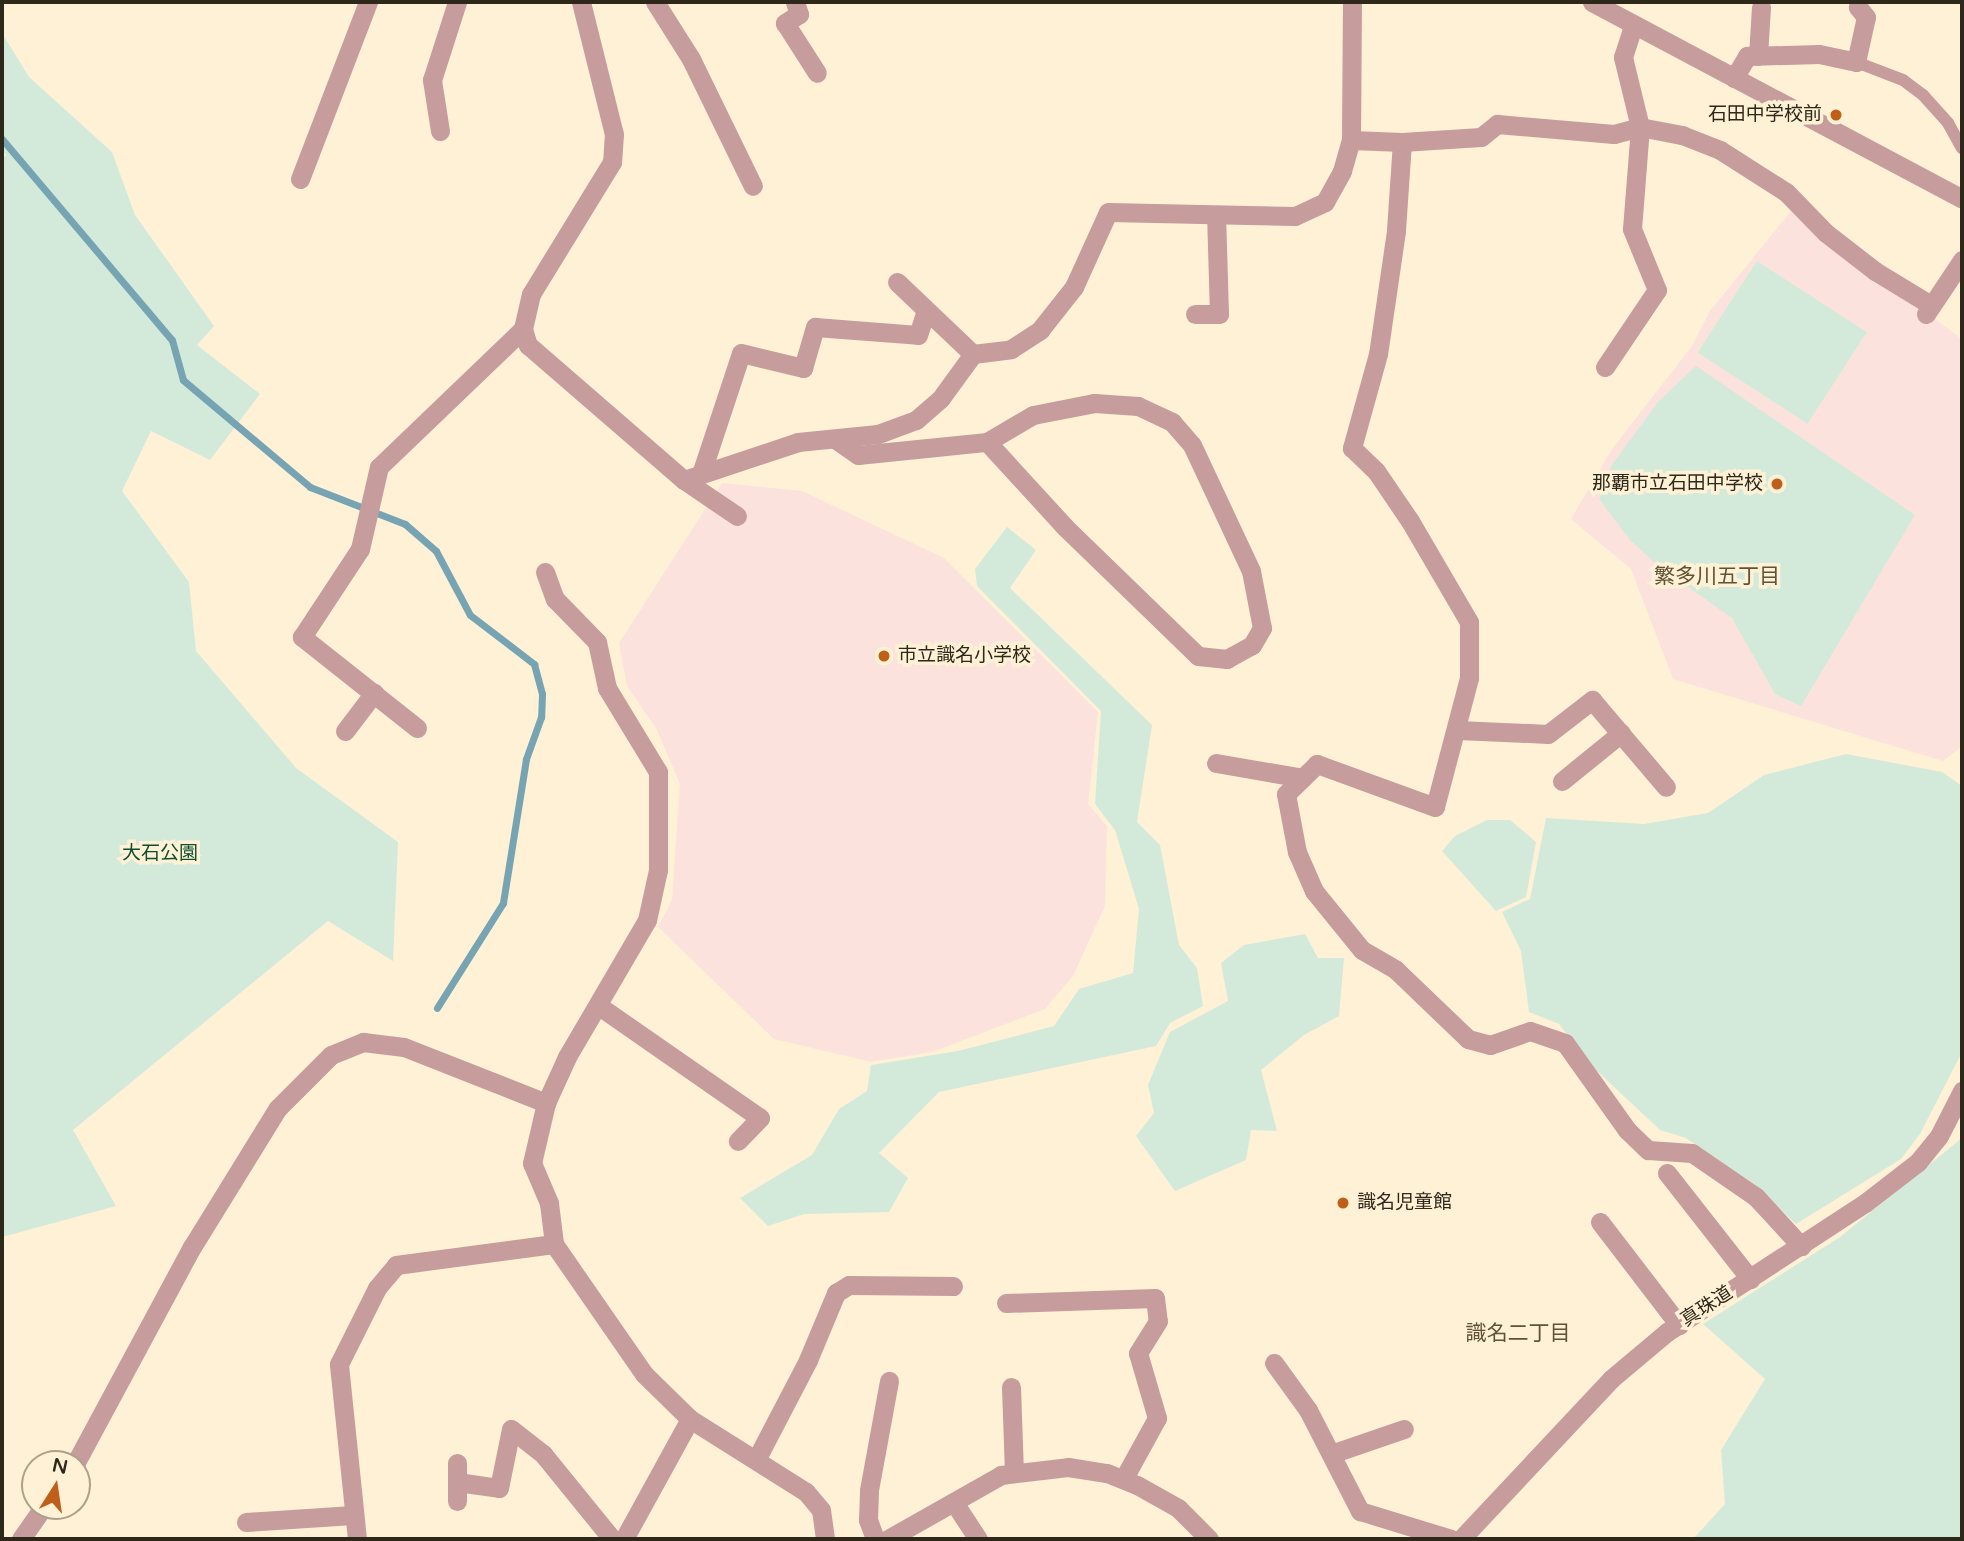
<!DOCTYPE html>
<html>
<head>
<meta charset="utf-8">
<style>
  body { margin:0 }
  #map { position:relative; width:1964px; height:1541px; overflow:hidden; background:#fef1d6; font-family:"Varela Round","Noto Sans JP",sans-serif }
  div>[style] { position:absolute }
  [style*='--x'] { left:calc(var(--x)*1px); top:calc(var(--y)*1px); width:calc(var(--w)*1px); rotate:calc(var(--a)*1deg) }
  .education>* { inset:0; background:#fce2dc }
  .green>* { inset:0; background:#d3eadb; transform-origin:0 0 }
  .stream>* { height:7px; margin:-3.5px; padding:0 3.5px; transform-origin:3.5px; border-radius:3.5px; background:#77a4b2 }
  .service>* { height:12px; margin:-6px; padding:0 6px; transform-origin:6px; border-radius:6px; background:#c69c9c }
  .minor>* { height:19px; margin:-9.5px; padding:0 9.5px; transform-origin:9.5px; border-radius:9.5px; background:#c69c9c }
  .tertiary>* { height:19px; margin:-9.5px; padding:0 9.5px; transform-origin:9.5px; border-radius:9.5px; background:#c69c9c }
  .dots>* { width:19px; height:19px; translate:-50% -50%; box-sizing:border-box; border:4px solid #fef1d6; border-radius:50% }
  span { translate:-50% -50%; white-space:nowrap; text-align:center; line-height:1.15; -webkit-text-stroke:7px #fef1d6; paint-order:stroke }
  .poi-label { font-size:19px; color:#2e281b }
  .right { translate:-100% -50%; text-align:right }
  .left { translate:0 -50%; text-align:left }
  .park-label { font-size:19px; color:#0d4e2f }
  .street-label { font-size:19px; color:#2e281b }
  .neighbourhood-label { font-size:21px; color:#605234 }
  .frame { position:absolute; inset:0; border:4px solid #2e281b; pointer-events:none }
  .north { position:absolute; left:21px; top:1450px; width:70px; height:70px; box-sizing:border-box; background:#fef1d6; border:2px solid #aba18b; border-radius:50%; rotate:12deg; font-size:19px; font-weight:700; line-height:28px; text-align:center; color:#2e281b }
  .north::after { content:''; display:block; margin:auto; width:24px; height:32px; background:#bf601a; clip-path:polygon(50% 0,100% 100%,50% 72%,0 100%) }
</style>
</head>
<body>
<div id="map">
  <div class="education">
    <div style="clip-path:polygon(1791px 211px,1962px 339px,1962px 746px,1943px 761px,1673px 679px,1631px 569px,1571px 519px,1612px 449px,1692px 346px,1710px 311px)"></div>
    <div style="clip-path:polygon(722px 483px,802px 491px,944px 558px,1098px 712px,1088px 804px,1107px 826px,1105px 906px,1073px 976px,1045px 1009px,932px 1052px,871px 1062px,774px 1039px,658px 927px,672px 900px,680px 784px,657px 730px,627px 686px,619px 643px)"></div>
  </div>
  <div class="green">
    <div style="clip-path:polygon(2px 33px,29px 77px,112px 152px,135px 215px,214px 326px,197px 345px,260px 394px,210px 460px,151px 431px,122px 491px,189px 582px,196px 651px,296px 768px,398px 842px,393px 961px,328px 921px,73px 1130px,116px 1206px,2px 1237px,2px 159px,6px 155px,2px 150px)"></div>
    <div style="left:1757px;top:261px;width:131px;height:109px;rotate:33deg"></div>
    <div style="clip-path:polygon(1696px 366px,1915px 515px,1801px 706px,1775px 694px,1732px 618px,1658px 566px,1630px 540px,1599px 499px,1611px 466px,1658px 402px)"></div>
    <div style="clip-path:polygon(1007px 527px,1036px 550px,1010px 588px,1152px 725px,1137px 822px,1160px 845px,1179px 945px,1197px 968px,1203px 1006px,1170px 1023px,1156px 1046px,939px 1092px,879px 1153px,908px 1178px,889px 1212px,804px 1214px,768px 1226px,740px 1198px,812px 1155px,839px 1109px,867px 1091px,871px 1065px,958px 1051px,1054px 1026px,1079px 989px,1133px 973px,1139px 909px,1115px 830px,1095px 804px,1101px 711px,977px 586px,975px 569px)"></div>
    <div style="clip-path:polygon(1846px 754px,1942px 772px,1962px 786px,1962px 1052px,1920px 1134px,1901px 1159px,1796px 1224px,1754px 1184px,1686px 1138px,1660px 1130px,1596px 1070px,1559px 1024px,1529px 1012px,1521px 951px,1502px 912px,1530px 899px,1546px 818px,1644px 824px,1708px 813px,1764px 775px)"></div>
    <div style="clip-path:polygon(1487px 820px,1510px 820px,1536px 842px,1526px 897px,1496px 911px,1442px 851px,1455px 836px)"></div>
    <div style="clip-path:polygon(1305px 934px,1318px 958px,1344px 958px,1339px 1016px,1304px 1035px,1261px 1070px,1277px 1131px,1251px 1130px,1246px 1160px,1175px 1191px,1136px 1136px,1154px 1113px,1148px 1085px,1170px 1032px,1228px 1001px,1221px 963px,1244px 945px)"></div>
    <div style="clip-path:polygon(1962px 1138px,1962px 1539px,1693px 1539px,1725px 1504px,1721px 1450px,1765px 1379px,1703px 1324px,1840px 1237px)"></div>
  </div>
  <div class="stream">
    <div style="--x:2;--y:139;--w:263;--a:49.8"></div>
    <div style="--x:172;--y:340;--w:41;--a:74.6"></div>
    <div style="--x:183;--y:380;--w:166;--a:40.1"></div>
    <div style="--x:310;--y:487;--w:102;--a:21.3"></div>
    <div style="--x:405;--y:524;--w:41;--a:41.1"></div>
    <div style="--x:436;--y:551;--w:72;--a:62"></div>
    <div style="--x:470;--y:615;--w:81;--a:37.4"></div>
    <div style="--x:534;--y:664;--w:31;--a:75"></div>
    <div style="--x:542;--y:694;--w:23;--a:92"></div>
    <div style="--x:541;--y:717;--w:45;--a:109.7"></div>
    <div style="--x:526;--y:759;--w:146;--a:99.1"></div>
    <div style="--x:503;--y:903;--w:124;--a:122.2"></div>
  </div>
  <div class="service">
    <div style="--x:1856;--y:62;--w:50;--a:21"></div>
    <div style="--x:1903;--y:80;--w:25;--a:37"></div>
    <div style="--x:1923;--y:95;--w:38;--a:48"></div>
    <div style="--x:1948;--y:123;--w:29;--a:61"></div>
  </div>
  <div class="minor">
    <div style="--x:581;--y:2;--w:136;--a:76"></div>
    <div style="--x:614;--y:134;--w:28;--a:94"></div>
    <div style="--x:612;--y:162;--w:155;--a:121.5"></div>
    <div style="--x:531;--y:294;--w:36;--a:103"></div>
    <div style="--x:523;--y:329;--w:17;--a:73"></div>
    <div style="--x:528;--y:345;--w:206;--a:40.9"></div>
    <div style="--x:684;--y:480;--w:64;--a:34.2"></div>
    <div style="--x:655;--y:2;--w:67;--a:57.7"></div>
    <div style="--x:691;--y:59;--w:141;--a:64"></div>
    <div style="--x:795;--y:2;--w:13;--a:72"></div>
    <div style="--x:799;--y:14;--w:17;--a:147"></div>
    <div style="--x:785;--y:23;--w:59;--a:57.4"></div>
    <div style="--x:1758;--y:56;--w:49;--a:-86.5"></div>
    <div style="--x:1734;--y:78;--w:26;--a:-59"></div>
    <div style="--x:1747;--y:56;--w:72;--a:-1.6"></div>
    <div style="--x:1819;--y:54;--w:38;--a:12"></div>
    <div style="--x:1856;--y:62;--w:46;--a:-77.5"></div>
    <div style="--x:1866;--y:17;--w:13;--a:-129"></div>
    <div style="--x:440;--y:131;--w:52;--a:-98.9"></div>
    <div style="--x:432;--y:80;--w:82;--a:-72.2"></div>
    <div style="--x:1351;--y:140;--w:51;--a:2.2"></div>
    <div style="--x:1402;--y:142;--w:79;--a:-3.6"></div>
    <div style="--x:1481;--y:137;--w:21;--a:-39"></div>
    <div style="--x:1497;--y:124;--w:117;--a:4.9"></div>
    <div style="--x:1614;--y:134;--w:27;--a:-15"></div>
    <div style="--x:1640;--y:127;--w:72;--a:-103.7"></div>
    <div style="--x:1623;--y:57;--w:33;--a:-72"></div>
    <div style="--x:1402;--y:142;--w:89;--a:93.9"></div>
    <div style="--x:1396;--y:231;--w:124;--a:98.3"></div>
    <div style="--x:1378;--y:354;--w:98;--a:105.5"></div>
    <div style="--x:1352;--y:448;--w:33;--a:44"></div>
    <div style="--x:1376;--y:471;--w:60;--a:55.8"></div>
    <div style="--x:1410;--y:521;--w:117;--a:59.7"></div>
    <div style="--x:1469;--y:622;--w:56;--a:90"></div>
    <div style="--x:1469;--y:678;--w:133;--a:104.8"></div>
    <div style="--x:1435;--y:807;--w:126;--a:-160"></div>
    <div style="--x:1317;--y:764;--w:43;--a:135.9"></div>
    <div style="--x:1286;--y:794;--w:59;--a:79.3"></div>
    <div style="--x:1297;--y:852;--w:43;--a:66.4"></div>
    <div style="--x:1314;--y:891;--w:76;--a:50.9"></div>
    <div style="--x:1362;--y:950;--w:39;--a:30"></div>
    <div style="--x:1396;--y:970;--w:100;--a:43.8"></div>
    <div style="--x:1468;--y:1039;--w:23;--a:15"></div>
    <div style="--x:1490;--y:1045;--w:42;--a:-19.3"></div>
    <div style="--x:1530;--y:1031;--w:37;--a:19"></div>
    <div style="--x:1565;--y:1043;--w:107;--a:54.5"></div>
    <div style="--x:1627;--y:1130;--w:29;--a:44"></div>
    <div style="--x:1648;--y:1150;--w:44;--a:3.9"></div>
    <div style="--x:1692;--y:1153;--w:78;--a:34.5"></div>
    <div style="--x:1756;--y:1197;--w:67;--a:47.4"></div>
    <div style="--x:300;--y:179;--w:190;--a:-69"></div>
    <div style="--x:897;--y:282;--w:105;--a:43.5"></div>
    <div style="--x:1195;--y:314;--w:24;--a:0"></div>
    <div style="--x:1219;--y:314;--w:99;--a:-91.7"></div>
    <div style="--x:1926;--y:314;--w:65;--a:-56.3"></div>
    <div style="--x:1605;--y:367;--w:93;--a:-56"></div>
    <div style="--x:1657;--y:290;--w:66;--a:-112.3"></div>
    <div style="--x:1632;--y:229;--w:102;--a:-85.5"></div>
    <div style="--x:1640;--y:127;--w:43;--a:10.8"></div>
    <div style="--x:1682;--y:135;--w:41;--a:21.5"></div>
    <div style="--x:1720;--y:150;--w:78;--a:32.5"></div>
    <div style="--x:1786;--y:192;--w:57;--a:45.7"></div>
    <div style="--x:1826;--y:233;--w:62;--a:37.8"></div>
    <div style="--x:1875;--y:271;--w:66;--a:31.3"></div>
    <div style="--x:835;--y:439;--w:28;--a:35"></div>
    <div style="--x:858;--y:455;--w:130;--a:-5.8"></div>
    <div style="--x:987;--y:442;--w:53;--a:-30.4"></div>
    <div style="--x:1033;--y:415;--w:62;--a:-11.1"></div>
    <div style="--x:1094;--y:403;--w:44;--a:3.9"></div>
    <div style="--x:1138;--y:406;--w:38;--a:25"></div>
    <div style="--x:1172;--y:422;--w:30;--a:49"></div>
    <div style="--x:1192;--y:445;--w:139;--a:64.9"></div>
    <div style="--x:1251;--y:571;--w:58;--a:79.1"></div>
    <div style="--x:1262;--y:628;--w:20;--a:120"></div>
    <div style="--x:1252;--y:645;--w:29;--a:151"></div>
    <div style="--x:1227;--y:659;--w:29;--a:-174"></div>
    <div style="--x:1198;--y:656;--w:185;--a:-135.9"></div>
    <div style="--x:1065;--y:527;--w:115;--a:-132.5"></div>
    <div style="--x:701;--y:474;--w:127;--a:-71.7"></div>
    <div style="--x:741;--y:353;--w:64;--a:13.6"></div>
    <div style="--x:803;--y:368;--w:43;--a:-73.7"></div>
    <div style="--x:815;--y:327;--w:103;--a:4.4"></div>
    <div style="--x:918;--y:335;--w:26;--a:-72"></div>
    <div style="--x:684;--y:480;--w:120;--a:-18.4"></div>
    <div style="--x:798;--y:442;--w:80;--a:-5.7"></div>
    <div style="--x:878;--y:434;--w:40;--a:-20.2"></div>
    <div style="--x:916;--y:420;--w:33;--a:-41"></div>
    <div style="--x:941;--y:398;--w:54;--a:-54"></div>
    <div style="--x:973;--y:354;--w:38;--a:-7"></div>
    <div style="--x:1011;--y:349;--w:35;--a:-33"></div>
    <div style="--x:1040;--y:330;--w:55;--a:-51.7"></div>
    <div style="--x:1074;--y:287;--w:82;--a:-65.6"></div>
    <div style="--x:1108;--y:212;--w:187;--a:1.2"></div>
    <div style="--x:1295;--y:216;--w:33;--a:-25"></div>
    <div style="--x:1325;--y:202;--w:35;--a:-61"></div>
    <div style="--x:1342;--y:171;--w:32;--a:-74"></div>
    <div style="--x:1351;--y:140;--w:138;--a:-89.6"></div>
    <div style="--x:545;--y:572;--w:29;--a:70"></div>
    <div style="--x:555;--y:599;--w:60;--a:45.7"></div>
    <div style="--x:597;--y:642;--w:47;--a:77.7"></div>
    <div style="--x:607;--y:688;--w:98;--a:58.7"></div>
    <div style="--x:658;--y:772;--w:98;--a:90"></div>
    <div style="--x:658;--y:870;--w:51;--a:102.4"></div>
    <div style="--x:647;--y:920;--w:159;--a:120.3"></div>
    <div style="--x:567;--y:1057;--w:51;--a:114.5"></div>
    <div style="--x:417;--y:728;--w:147;--a:-141.6"></div>
    <div style="--x:302;--y:637;--w:105;--a:-56.6"></div>
    <div style="--x:360;--y:549;--w:84;--a:-77"></div>
    <div style="--x:379;--y:467;--w:199;--a:-43.8"></div>
    <div style="--x:1458;--y:730;--w:90;--a:2.5"></div>
    <div style="--x:1548;--y:734;--w:56;--a:-37.7"></div>
    <div style="--x:1592;--y:700;--w:114;--a:49.6"></div>
    <div style="--x:345;--y:731;--w:48;--a:-52.7"></div>
    <div style="--x:1216;--y:763;--w:88;--a:9.8"></div>
    <div style="--x:1562;--y:781;--w:76;--a:-39.1"></div>
    <div style="--x:599;--y:1006;--w:196;--a:34.8"></div>
    <div style="--x:760;--y:1118;--w:32;--a:134"></div>
    <div style="--x:1667;--y:1173;--w:135;--a:51.9"></div>
    <div style="--x:1600;--y:1222;--w:130;--a:52.5"></div>
    <div style="--x:1006;--y:1303;--w:149;--a:-1.9"></div>
    <div style="--x:1155;--y:1298;--w:23;--a:83"></div>
    <div style="--x:1158;--y:1321;--w:38;--a:122"></div>
    <div style="--x:1138;--y:1353;--w:68;--a:73.7"></div>
    <div style="--x:1157;--y:1418;--w:68;--a:118.8"></div>
    <div style="--x:1274;--y:1363;--w:58;--a:54.1"></div>
    <div style="--x:1308;--y:1410;--w:114;--a:62.8"></div>
    <div style="--x:1360;--y:1511;--w:95;--a:17.1"></div>
    <div style="--x:1011;--y:1387;--w:85;--a:88"></div>
    <div style="--x:1331;--y:1454;--w:77;--a:-18.9"></div>
    <div style="--x:756;--y:1460;--w:113;--a:-62.5"></div>
    <div style="--x:808;--y:1360;--w:73;--a:-67.3"></div>
    <div style="--x:836;--y:1293;--w:15;--a:-32"></div>
    <div style="--x:849;--y:1285;--w:104;--a:0.6"></div>
    <div style="--x:75;--y:1464;--w:247;--a:-61.7"></div>
    <div style="--x:192;--y:1247;--w:163;--a:-58.3"></div>
    <div style="--x:278;--y:1108;--w:75;--a:-45"></div>
    <div style="--x:331;--y:1055;--w:35;--a:-22"></div>
    <div style="--x:363;--y:1042;--w:41;--a:7"></div>
    <div style="--x:404;--y:1047;--w:153;--a:21.5"></div>
    <div style="--x:546;--y:1103;--w:62;--a:103.1"></div>
    <div style="--x:532;--y:1163;--w:43;--a:67"></div>
    <div style="--x:549;--y:1203;--w:41;--a:83"></div>
    <div style="--x:554;--y:1244;--w:158;--a:55.3"></div>
    <div style="--x:644;--y:1374;--w:64;--a:44.4"></div>
    <div style="--x:690;--y:1419;--w:137;--a:32.2"></div>
    <div style="--x:806;--y:1492;--w:23;--a:50"></div>
    <div style="--x:821;--y:1510;--w:29;--a:82"></div>
    <div style="--x:457;--y:1482;--w:42;--a:8.1"></div>
    <div style="--x:499;--y:1488;--w:60;--a:-78.5"></div>
    <div style="--x:511;--y:1429;--w:41;--a:38"></div>
    <div style="--x:543;--y:1454;--w:109;--a:50.9"></div>
    <div style="--x:457;--y:1501;--w:38;--a:-90"></div>
    <div style="--x:955;--y:1504;--w:42;--a:56.7"></div>
    <div style="--x:246;--y:1522;--w:107;--a:-3.7"></div>
    <div style="--x:21;--y:1539;--w:40;--a:-55.1"></div>
    <div style="--x:357;--y:1539;--w:176;--a:-95.9"></div>
    <div style="--x:339;--y:1364;--w:85;--a:-63.4"></div>
    <div style="--x:377;--y:1288;--w:30;--a:-50"></div>
    <div style="--x:396;--y:1265;--w:159;--a:-7.6"></div>
    <div style="--x:624;--y:1539;--w:137;--a:-61.2"></div>
    <div style="--x:875;--y:1539;--w:20;--a:-110"></div>
    <div style="--x:868;--y:1520;--w:30;--a:-88"></div>
    <div style="--x:869;--y:1490;--w:111;--a:-79.6"></div>
    <div style="--x:888;--y:1539;--w:130;--a:-29.5"></div>
    <div style="--x:1001;--y:1475;--w:67;--a:-6.8"></div>
    <div style="--x:1068;--y:1467;--w:39;--a:9"></div>
    <div style="--x:1107;--y:1473;--w:32;--a:22"></div>
    <div style="--x:1137;--y:1485;--w:47;--a:29.3"></div>
    <div style="--x:1178;--y:1508;--w:44;--a:45"></div>
  </div>
  <div class="tertiary">
    <div style="--x:1592;--y:2;--w:419;--a:28"></div>
    <div style="--x:1461;--y:1539;--w:219;--a:-46.8"></div>
    <div style="--x:1611;--y:1379;--w:73;--a:-40"></div>
    <div style="--x:1667;--y:1332;--w:236;--a:-33.1"></div>
    <div style="--x:1865;--y:1203;--w:67;--a:-37.7"></div>
    <div style="--x:1918;--y:1162;--w:33;--a:-51"></div>
    <div style="--x:1939;--y:1136;--w:51;--a:-62.9"></div>
  </div>
  <div class="dots">
    <div style="left:1836px;top:115px;background:#bf601a"></div>
    <div style="left:1777px;top:484px;background:#bf601a"></div>
    <div style="left:884px;top:656px;background:#bf601a"></div>
    <div style="left:1343px;top:1203px;background:#bf601a"></div>
  </div>
  <div class="poi-label">
    <span class="right" style="left:1822px;top:115px">石田中学校前</span>
    <span class="right" style="left:1763px;top:484px">那覇市立石田中学校</span>
    <span class="left" style="left:898px;top:656px">市立識名小学校</span>
    <span class="left" style="left:1357px;top:1203px">識名児童館</span>
  </div>
  <div class="park-label">
    <span style="left:160px;top:854px">大石公園</span>
  </div>
  <div class="street-label">
    <span style="left:1707px;top:1307px;rotate:-33deg">真珠道</span>
  </div>
  <div class="neighbourhood-label">
    <span style="left:1717px;top:577px">繁多川五丁目</span>
    <span style="left:1518px;top:1334px">識名二丁目</span>
  </div>
  <div class="frame"></div>
  <div class="north">N</div>
</div>
</body>
</html>
